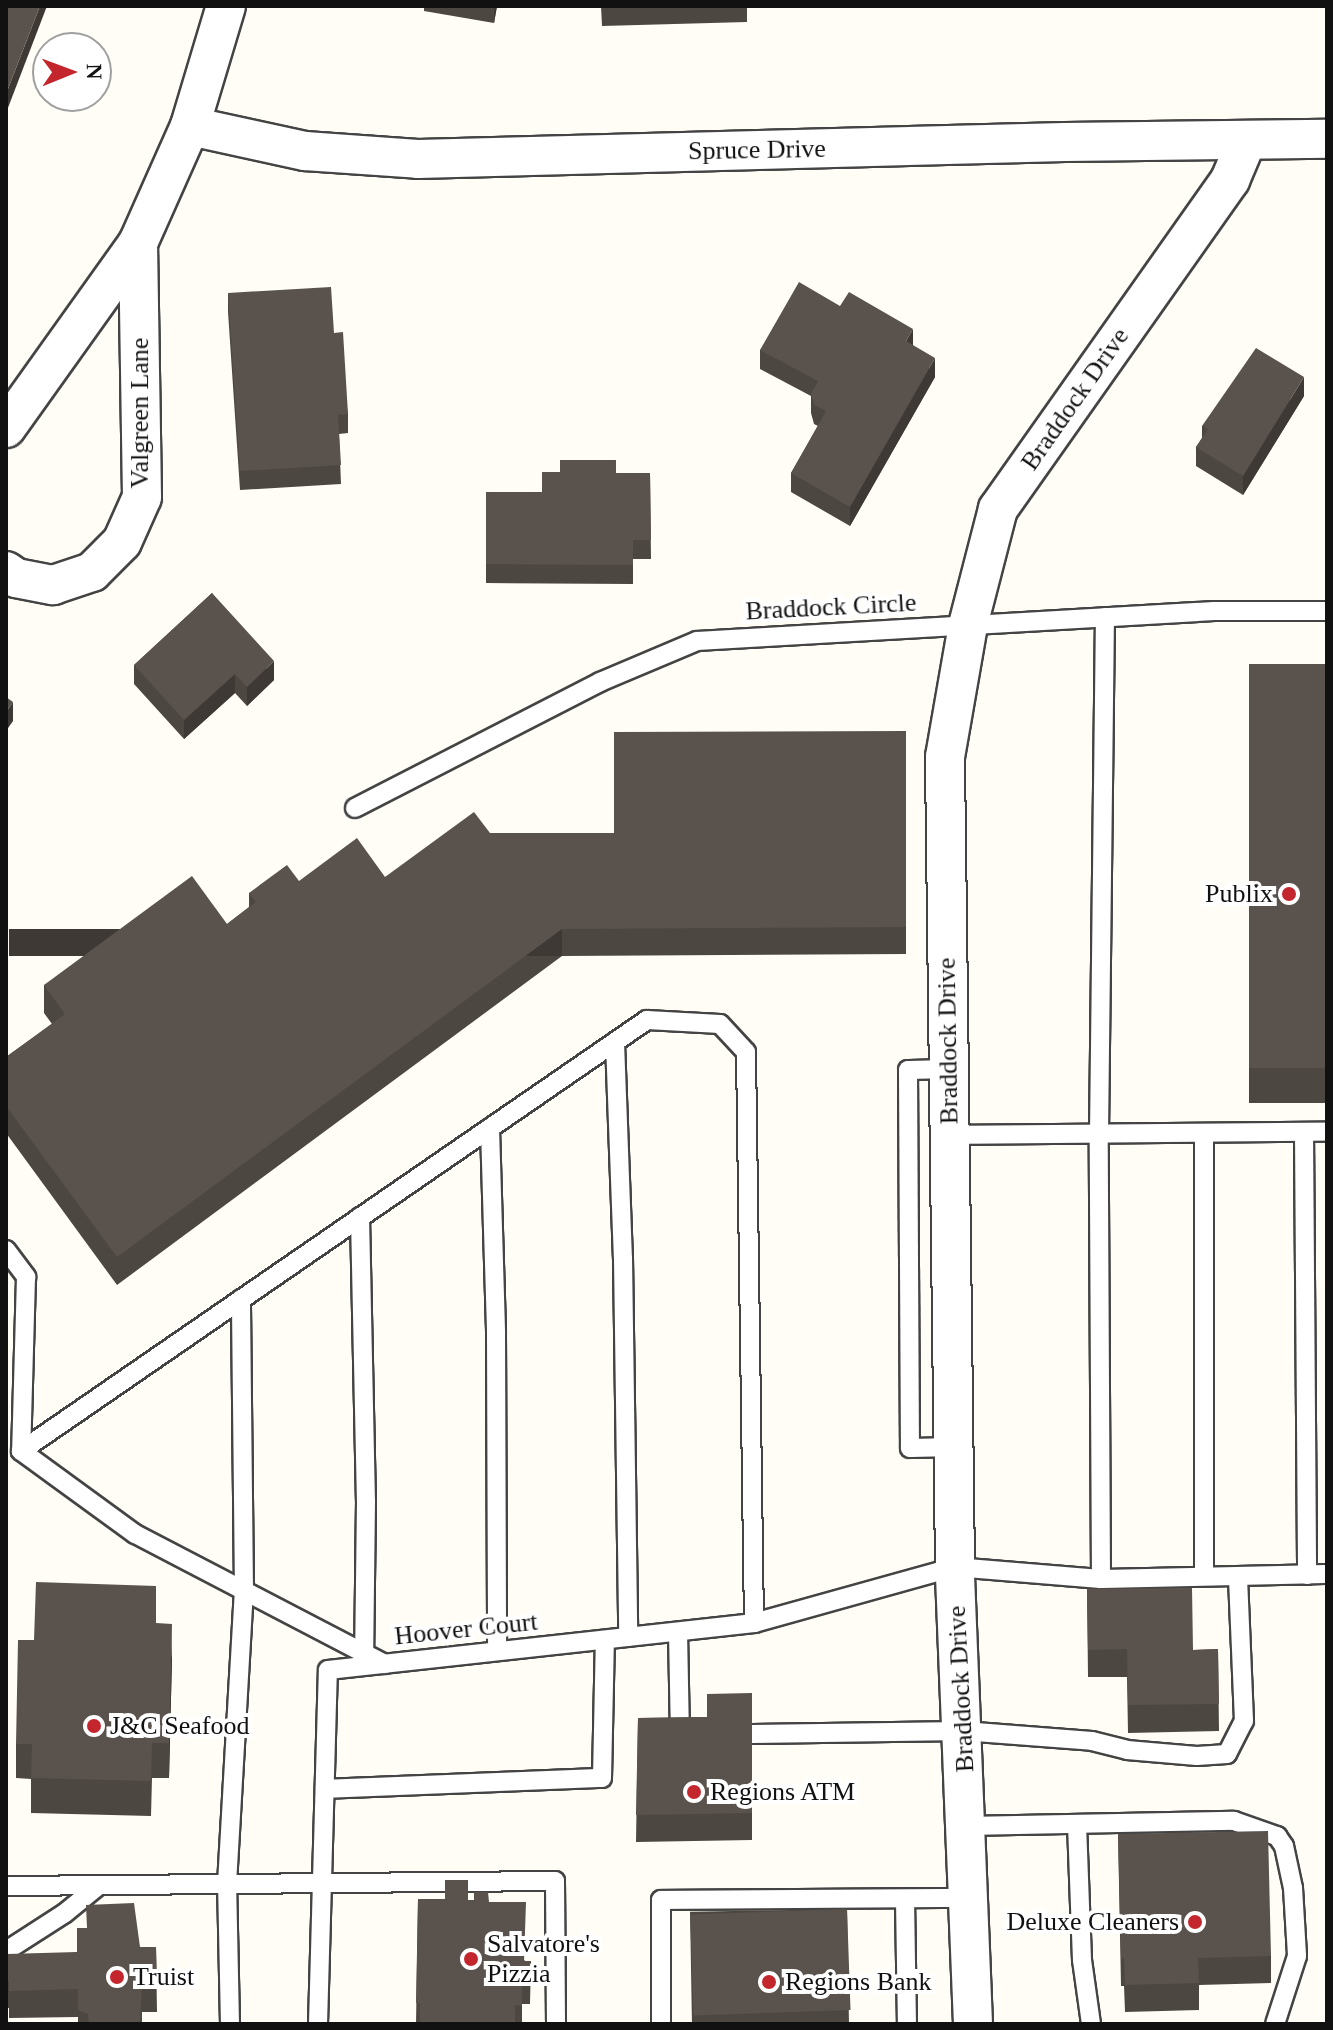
<!DOCTYPE html>
<html>
<head>
<meta charset="utf-8">
<style>
  body { margin:0 }
  #map { position:relative; width:1333px; height:2030px; overflow:hidden; background:#fffdf5; font-family:Georgia,serif }
  div>[style] { position:absolute }
  [style*='--x'] { left:calc(var(--x)*1px); top:calc(var(--y)*1px); width:calc(var(--w)*1px); rotate:calc(var(--a)*1deg) }
  .roads { filter:drop-shadow(2px 0 #444) drop-shadow(-2px 0 #444) drop-shadow(0 2px #444) drop-shadow(0 -2px #444) }
  .service>* { height:18px; margin:-9px; padding:0 9px; transform-origin:9px; border-radius:9px; background:#fff }
  .minor>* { height:38px; margin:-19px; padding:0 19px; transform-origin:19px; border-radius:19px; background:#fff }
  .wall>* { inset:0; background:#4d4742; transform-origin:0 0 }
  .shaded-wall>* { inset:0; background:#3f3936; transform-origin:0 0 }
  .building>* { inset:0; background:#5a524d; transform-origin:0 0 }
  .dots>* { width:22px; height:22px; translate:-50% -50%; box-sizing:border-box; border:4px solid #fff; border-radius:50% }
  span { translate:-50% -50%; white-space:nowrap; text-align:center; line-height:1.15; -webkit-text-stroke:8px #fff; paint-order:stroke }
  .street-label { font-size:26px; color:#111 }
  .poi-label { font-size:26px; color:#111 }
  .right { translate:-100% -50%; text-align:right }
  .left { translate:0 -50%; text-align:left }
  .frame { position:absolute; inset:0; border:8px solid #111; pointer-events:none }
  .north { position:absolute; left:32px; top:32px; width:80px; height:80px; box-sizing:border-box; background:#fff; border:2px solid #a0a0a0; border-radius:50%; rotate:89deg; font-size:22px; font-weight:700; line-height:32px; text-align:center; color:#111 }
  .north::after { content:''; display:block; margin:auto; width:28px; height:36px; background:#c4262e; clip-path:polygon(50% 0,100% 100%,50% 72%,0 100%) }
</style>
</head>
<body>
<div id="map">
  <div class="roads">
    <div class="service">
      <div style="--x:355;--y:808;--w:276;--a:-27.2"></div>
      <div style="--x:600;--y:682;--w:105;--a:-22.9"></div>
      <div style="--x:697;--y:641;--w:518;--a:-3.32"></div>
      <div style="--x:1214;--y:611;--w:113;--a:0"></div>
      <div style="--x:615;--y:1042;--w:216;--a:87.9"></div>
      <div style="--x:623;--y:1258;--w:379;--a:89.2"></div>
      <div style="--x:949;--y:1069;--w:41;--a:178.6"></div>
      <div style="--x:908;--y:1070;--w:378;--a:89.7"></div>
      <div style="--x:910;--y:1448;--w:44;--a:-1.3"></div>
      <div style="--x:490;--y:1128;--w:205;--a:88.3"></div>
      <div style="--x:496;--y:1333;--w:318;--a:89.8"></div>
      <div style="--x:1304;--y:1132;--w:443;--a:89.6"></div>
      <div style="--x:949;--y:1135;--w:378;--a:-0.5"></div>
      <div style="--x:360;--y:1217;--w:284;--a:88.8"></div>
      <div style="--x:366;--y:1501;--w:153;--a:90.7"></div>
      <div style="--x:6;--y:1250;--w:34;--a:53"></div>
      <div style="--x:26;--y:1277;--w:174;--a:91.6"></div>
      <div style="--x:1204;--y:1576;--w:443;--a:-90"></div>
      <div style="--x:1101;--y:1579;--w:445;--a:-90.3"></div>
      <div style="--x:1099;--y:1134;--w:517;--a:-89.34"></div>
      <div style="--x:678;--y:1632;--w:103;--a:88.9"></div>
      <div style="--x:680;--y:1735;--w:5;--a:0"></div>
      <div style="--x:385;--y:1664;--w:282;--a:-152.5"></div>
      <div style="--x:135;--y:1534;--w:141;--a:-143.9"></div>
      <div style="--x:21;--y:1451;--w:760;--a:-34.55"></div>
      <div style="--x:647;--y:1020;--w:73;--a:3.1"></div>
      <div style="--x:720;--y:1024;--w:38;--a:47"></div>
      <div style="--x:746;--y:1052;--w:571;--a:89.2"></div>
      <div style="--x:752;--y:1734;--w:211;--a:-0.8"></div>
      <div style="--x:963;--y:1731;--w:129;--a:4.4"></div>
      <div style="--x:1092;--y:1741;--w:36;--a:14"></div>
      <div style="--x:1127;--y:1750;--w:70;--a:4.9"></div>
      <div style="--x:1197;--y:1756;--w:30;--a:-4"></div>
      <div style="--x:1227;--y:1754;--w:37;--a:-63"></div>
      <div style="--x:1244;--y:1721;--w:145;--a:-92.4"></div>
      <div style="--x:325;--y:1789;--w:277;--a:-2.3"></div>
      <div style="--x:602;--y:1778;--w:138;--a:-88.8"></div>
      <div style="--x:1077;--y:1824;--w:136;--a:87.9"></div>
      <div style="--x:1082;--y:1960;--w:65;--a:82"></div>
      <div style="--x:966;--y:1826;--w:268;--a:-1.1"></div>
      <div style="--x:1234;--y:1821;--w:46;--a:19.2"></div>
      <div style="--x:1277;--y:1836;--w:12;--a:55"></div>
      <div style="--x:1284;--y:1846;--w:43;--a:77.9"></div>
      <div style="--x:1293;--y:1888;--w:68;--a:86.6"></div>
      <div style="--x:1297;--y:1956;--w:71;--a:107.9"></div>
      <div style="--x:6;--y:1886;--w:549;--a:-0.52"></div>
      <div style="--x:555;--y:1881;--w:143;--a:89.6"></div>
      <div style="--x:905;--y:1899;--w:125;--a:89.1"></div>
      <div style="--x:6;--y:1951;--w:70;--a:-32.8"></div>
      <div style="--x:65;--y:1913;--w:43;--a:-39.3"></div>
      <div style="--x:230;--y:2024;--w:140;--a:-91.2"></div>
      <div style="--x:227;--y:1884;--w:292;--a:-86.7"></div>
      <div style="--x:244;--y:1592;--w:293;--a:-90.6"></div>
      <div style="--x:318;--y:2024;--w:354;--a:-88.4"></div>
      <div style="--x:328;--y:1670;--w:429;--a:-6.3"></div>
      <div style="--x:754;--y:1623;--w:209;--a:-15.6"></div>
      <div style="--x:955;--y:1567;--w:146;--a:4.7"></div>
      <div style="--x:1101;--y:1579;--w:226;--a:-1.3"></div>
      <div style="--x:661;--y:2024;--w:124;--a:-90"></div>
      <div style="--x:661;--y:1900;--w:308;--a:-0.4"></div>
    </div>
    <div class="minor">
      <div style="--x:190;--y:126;--w:118;--a:12.3"></div>
      <div style="--x:305;--y:151;--w:113;--a:4"></div>
      <div style="--x:418;--y:159;--w:647;--a:-1.51"></div>
      <div style="--x:1065;--y:142;--w:262;--a:-0.7"></div>
      <div style="--x:6;--y:428;--w:227;--a:-54.5"></div>
      <div style="--x:138;--y:243;--w:128;--a:-66"></div>
      <div style="--x:190;--y:126;--w:125;--a:-73.3"></div>
      <div style="--x:6;--y:571;--w:12;--a:35"></div>
      <div style="--x:16;--y:578;--w:38;--a:11"></div>
      <div style="--x:53;--y:585;--w:41;--a:-18.4"></div>
      <div style="--x:92;--y:572;--w:42;--a:-45"></div>
      <div style="--x:122;--y:542;--w:49;--a:-66"></div>
      <div style="--x:142;--y:497;--w:254;--a:-90.9"></div>
      <div style="--x:973;--y:2024;--w:457;--a:-92.3"></div>
      <div style="--x:955;--y:1567;--w:810;--a:-90.71"></div>
      <div style="--x:945;--y:757;--w:134;--a:-80.1"></div>
      <div style="--x:968;--y:625;--w:120;--a:-75.5"></div>
      <div style="--x:998;--y:509;--w:403;--a:-54.8"></div>
      <div style="--x:1230;--y:180;--w:43;--a:-67"></div>
    </div>
  </div>
  <div class="wall">
    <div style="clip-path:polygon(424px 6px,497px 6px,494px 23px,424px 11px)"></div>
    <div style="clip-path:polygon(601px 6px,747px 6px,747px 22px,602px 26px)"></div>
    <div style="clip-path:polygon(228px 293px,334px 333px,348px 414px,348px 433px,339px 434px,341px 484px,240px 490px,228px 312px)"></div>
    <div style="clip-path:polygon(840px 306px,913px 345px,935px 377px,850px 526px,791px 492px,791px 473px,818px 426px,814px 424px,811px 413px,811px 396px,760px 369px,760px 350px)"></div>
    <div style="clip-path:polygon(1304px 396px,1243px 495px,1196px 466px,1196px 447px,1202px 438px,1202px 426px)"></div>
    <div style="clip-path:polygon(616px 473px,650px 473px,651px 559px,633px 559px,633px 584px,486px 583px,486px 492px,542px 492px)"></div>
    <div style="clip-path:polygon(212px 593px,274px 680px,247px 706px,235px 693px,184px 739px,134px 684px,134px 665px)"></div>
    <div style="left:1327px;top:664px;width:439px;height:78px;rotate:90deg"></div>
    <div style="clip-path:polygon(906px 731px,906px 954px,562px 956px,117px 1285px,6px 1133px,6px 1057px,52px 1024px,44px 1013px,44px 985px,227px 924px,249px 907px,249px 893px,299px 881px,385px 877px,490px 833px,614px 833px)"></div>
    <div style="clip-path:polygon(1087px 1589px,1193px 1650px,1218px 1649px,1219px 1731px,1128px 1733px,1127px 1677px,1088px 1677px)"></div>
    <div style="clip-path:polygon(156px 1623px,172px 1658px,169px 1778px,152px 1778px,151px 1816px,31px 1813px,31px 1779px,16px 1778px,16px 1744px,34px 1640px)"></div>
    <div style="clip-path:polygon(752px 1693px,752px 1840px,636px 1842px,638px 1718px,707px 1717px)"></div>
    <div style="clip-path:polygon(1118px 1834px,1271px 1956px,1271px 1983px,1199px 1985px,1199px 2010px,1125px 2012px,1124px 1986px,1121px 1986px)"></div>
    <div style="clip-path:polygon(418px 1899px,468px 1900px,489px 1902px,525px 1961px,531px 1961px,530px 2004px,522px 2004px,522px 2024px,416px 2024px)"></div>
    <div style="left:847px;top:1909px;width:115px;height:157px;rotate:89deg"></div>
    <div style="clip-path:polygon(140px 1947px,156px 1947px,157px 2012px,142px 2012px,142px 2024px,78px 2024px,78px 2017px,9px 2018px,9px 2008px,6px 2008px,6px 1966px,77px 1952px)"></div>
  </div>
  <div class="shaded-wall">
    <div style="clip-path:polygon(40px 6px,47px 6px,6px 113px,6px 94px)"></div>
    <div style="clip-path:polygon(494px 6px,497px 6px,494px 23px)"></div>
    <div style="clip-path:polygon(913px 329px,913px 348px,906px 341px)"></div>
    <div style="clip-path:polygon(935px 358px,935px 377px,850px 526px,850px 507px)"></div>
    <div style="clip-path:polygon(1304px 377px,1304px 396px,1243px 495px,1243px 476px)"></div>
    <div style="clip-path:polygon(274px 661px,274px 680px,247px 706px,247px 687px)"></div>
    <div style="clip-path:polygon(235px 674px,235px 693px,184px 739px,184px 720px)"></div>
    <div style="clip-path:polygon(13px 702px,13px 721px,6px 731px,6px 712px)"></div>
    <div style="left:562px;top:929px;width:27px;height:553px;rotate:90deg"></div>
    <div style="clip-path:polygon(172px 1624px,172px 1658px,169px 1778px,169px 1743px)"></div>
  </div>
  <div class="building">
    <div style="clip-path:polygon(6px 6px,40px 6px,6px 94px)"></div>
    <div style="clip-path:polygon(799px 282px,840px 306px,849px 292px,913px 329px,906px 341px,935px 358px,850px 507px,791px 473px,826px 411px,814px 405px,811px 394px,818px 381px,760px 350px)"></div>
    <div style="clip-path:polygon(331px 287px,334px 333px,343px 332px,348px 414px,338px 415px,341px 465px,240px 471px,228px 293px)"></div>
    <div style="clip-path:polygon(1256px 348px,1304px 377px,1243px 476px,1196px 447px,1208px 429px,1202px 426px)"></div>
    <div style="clip-path:polygon(560px 460px,616px 460px,616px 473px,650px 473px,651px 540px,633px 540px,633px 565px,486px 564px,486px 492px,542px 492px,542px 472px,560px 472px)"></div>
    <div style="clip-path:polygon(212px 593px,274px 661px,247px 687px,235px 674px,184px 720px,134px 665px)"></div>
    <div style="left:1327px;top:664px;width:404px;height:78px;rotate:90deg"></div>
    <div style="clip-path:polygon(6px 697px,13px 702px,6px 712px)"></div>
    <div style="clip-path:polygon(906px 731px,906px 927px,562px 929px,117px 1257px,6px 1106px,6px 1057px,65px 1014px,44px 985px,192px 876px,227px 924px,256px 902px,249px 893px,287px 865px,299px 881px,357px 838px,385px 877px,474px 812px,490px 833px,614px 833px,614px 732px)"></div>
    <div style="clip-path:polygon(36px 1582px,156px 1586px,156px 1623px,172px 1624px,169px 1743px,152px 1743px,151px 1781px,31px 1778px,32px 1744px,16px 1744px,18px 1640px,34px 1640px)"></div>
    <div style="clip-path:polygon(1192px 1588px,1193px 1650px,1218px 1649px,1219px 1704px,1128px 1705px,1127px 1649px,1088px 1650px,1087px 1589px)"></div>
    <div style="clip-path:polygon(752px 1693px,752px 1813px,636px 1815px,638px 1718px,707px 1717px,707px 1694px)"></div>
    <div style="clip-path:polygon(1268px 1831px,1271px 1956px,1198px 1958px,1199px 1983px,1125px 1985px,1124px 1958px,1121px 1958px,1118px 1834px)"></div>
    <div style="clip-path:polygon(445px 1880px,468px 1880px,468px 1900px,474px 1900px,474px 1892px,488px 1892px,489px 1902px,526px 1902px,524px 1961px,531px 1961px,530px 1977px,522px 1977px,522px 2006px,515px 2005px,515px 2024px,420px 2024px,420px 2003px,416px 2003px,418px 1899px,445px 1899px)"></div>
    <div style="clip-path:polygon(134px 1903px,140px 1947px,156px 1947px,157px 1984px,142px 1984px,140px 2024px,89px 2024px,88px 2014px,78px 2010px,78px 1989px,9px 1991px,9px 1981px,6px 1981px,7px 1954px,77px 1952px,77px 1928px,87px 1928px,86px 1905px)"></div>
    <div style="left:847px;top:1909px;width:101px;height:157px;rotate:88deg"></div>
  </div>
  <div class="dots">
    <div style="left:1289px;top:894px;background:#c4262e"></div>
    <div style="left:94px;top:1726px;background:#c4262e"></div>
    <div style="left:694px;top:1792px;background:#c4262e"></div>
    <div style="left:1195px;top:1922px;background:#c4262e"></div>
    <div style="left:471px;top:1959px;background:#c4262e"></div>
    <div style="left:117px;top:1977px;background:#c4262e"></div>
    <div style="left:769px;top:1982px;background:#c4262e"></div>
  </div>
  <div class="street-label">
    <span style="left:757px;top:150px;rotate:-1deg">Spruce Drive</span>
    <span style="left:1075px;top:399px;rotate:-55deg">Braddock Drive</span>
    <span style="left:140px;top:413px;rotate:-90deg">Valgreen Lane</span>
    <span style="left:831px;top:607px;rotate:-3deg">Braddock Circle</span>
    <span style="left:948px;top:1041px;rotate:-91deg">Braddock Drive</span>
    <span style="left:466px;top:1629px;rotate:-6deg">Hoover Court</span>
    <span style="left:961px;top:1689px;rotate:-93deg">Braddock Drive</span>
  </div>
  <div class="poi-label">
    <span class="right" style="left:1273px;top:894px">Publix</span>
    <span class="left" style="left:110px;top:1726px">J&amp;C Seafood</span>
    <span class="left" style="left:710px;top:1792px">Regions ATM</span>
    <span class="right" style="left:1179px;top:1922px">Deluxe Cleaners</span>
    <span class="left" style="left:487px;top:1959px">Salvatore's<br>Pizzia</span>
    <span class="left" style="left:133px;top:1977px">Truist</span>
    <span class="left" style="left:785px;top:1982px">Regions Bank</span>
  </div>
  <div class="frame"></div>
  <div class="north">N</div>
</div>
</body>
</html>
